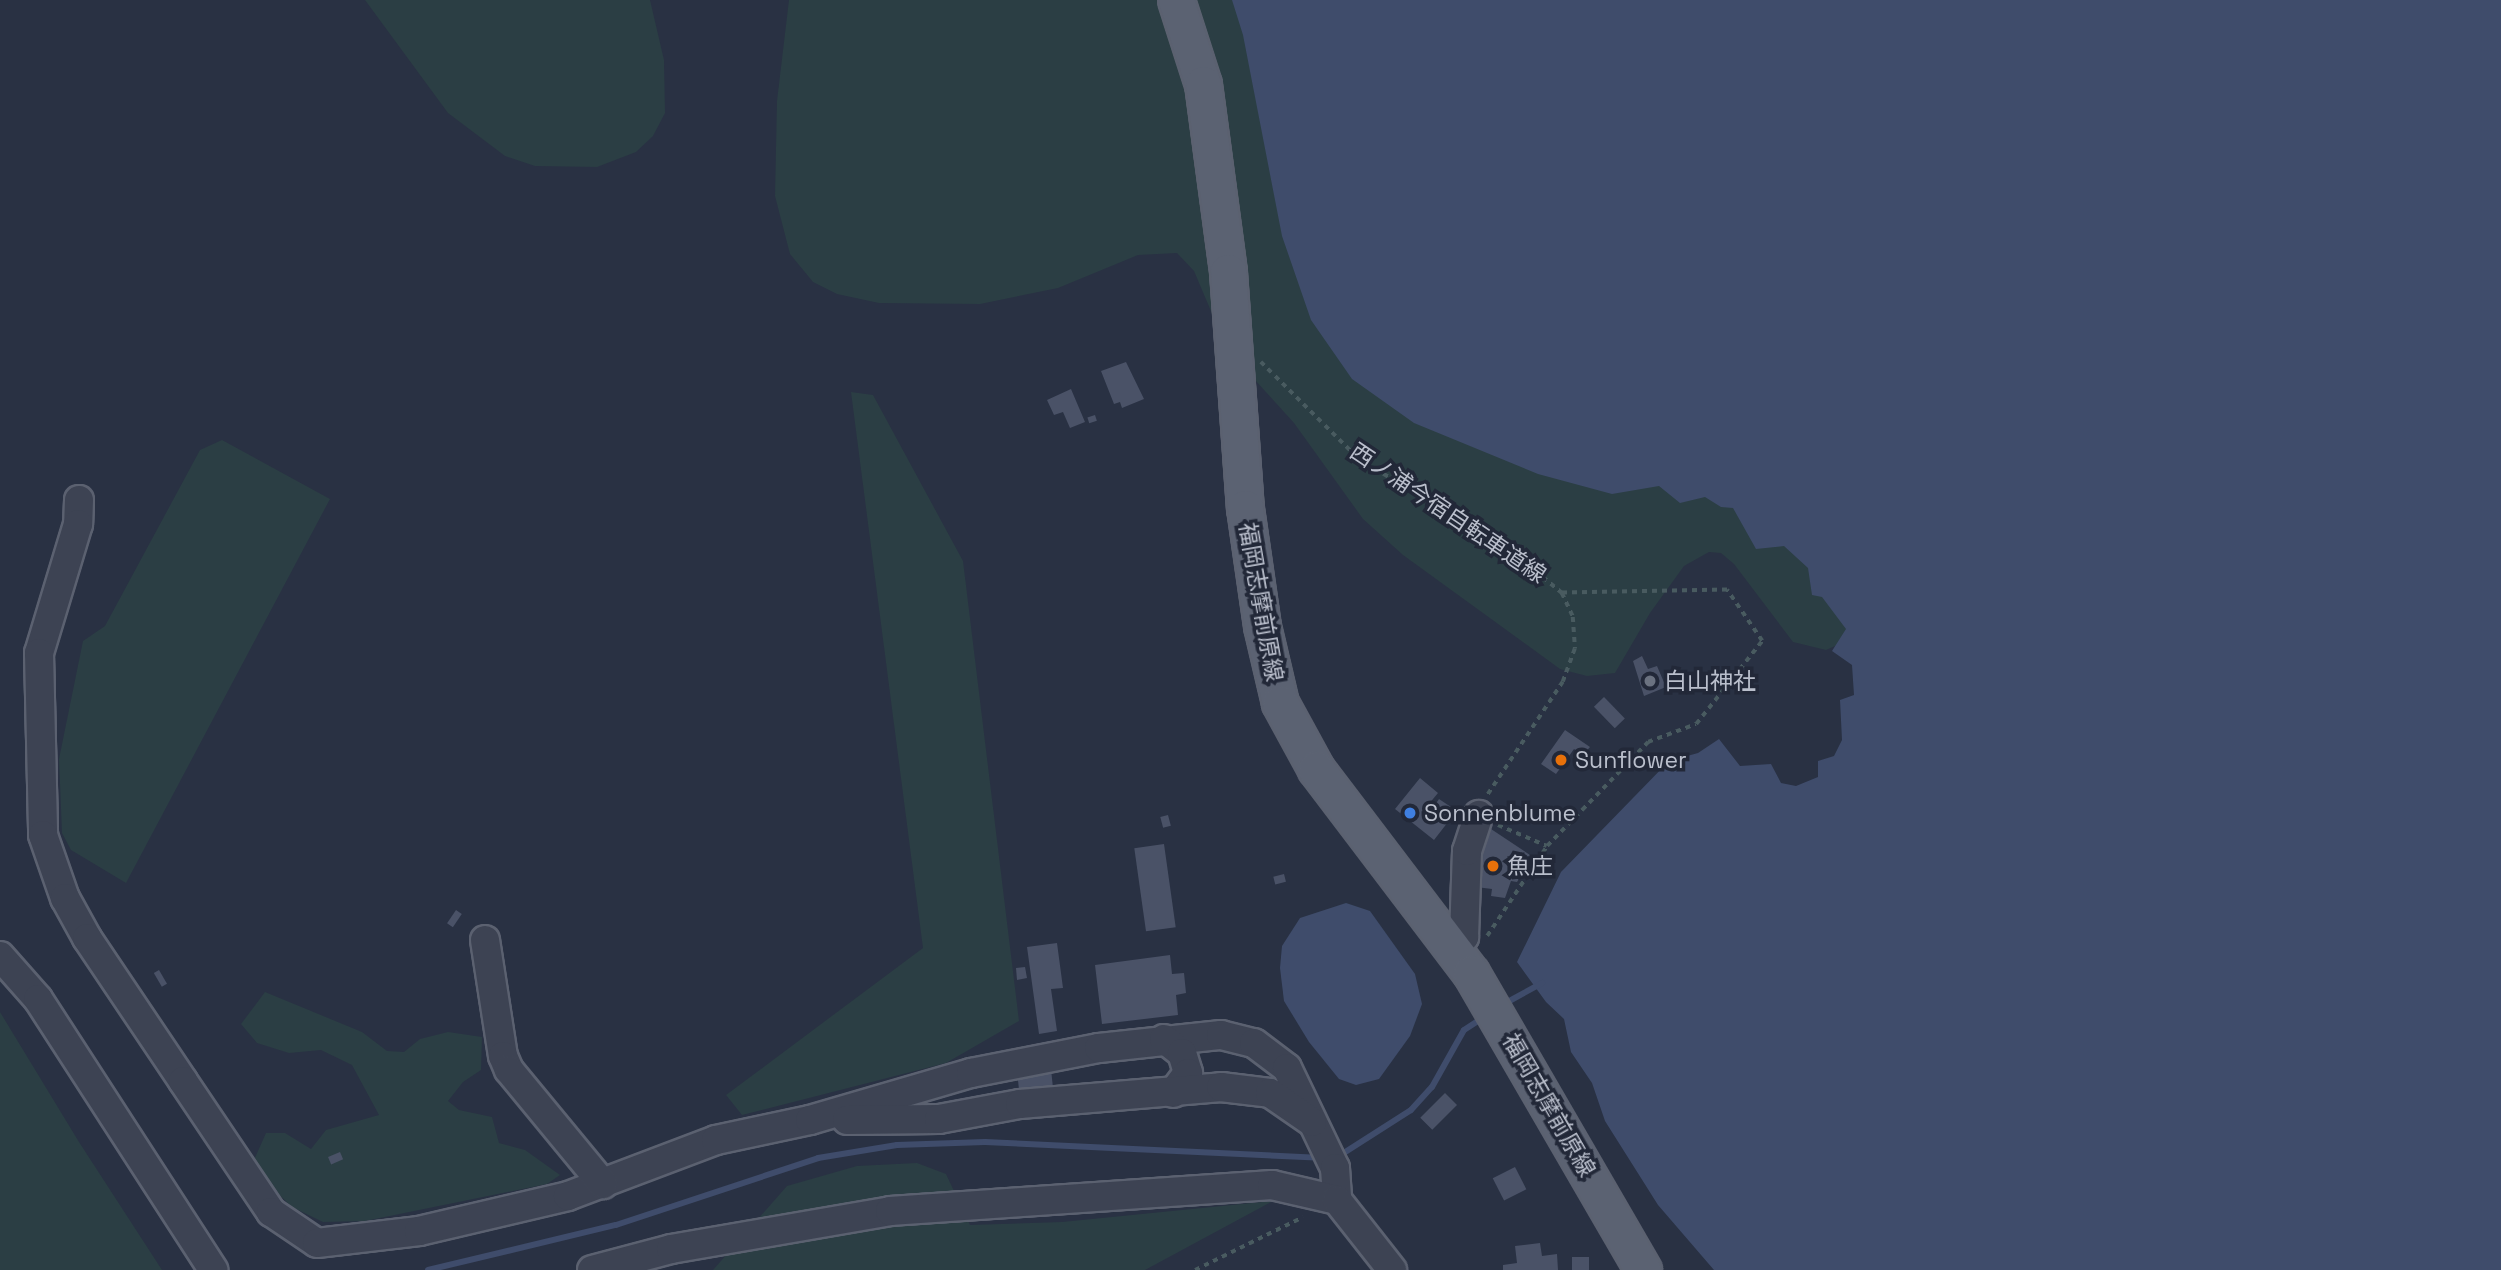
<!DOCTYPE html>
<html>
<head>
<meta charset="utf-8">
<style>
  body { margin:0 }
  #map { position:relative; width:2501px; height:1270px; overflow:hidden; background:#293143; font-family:"Space Grotesk","Noto Sans JP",sans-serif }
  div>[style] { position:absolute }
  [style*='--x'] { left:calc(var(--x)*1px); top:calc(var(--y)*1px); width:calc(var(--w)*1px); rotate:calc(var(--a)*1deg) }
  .green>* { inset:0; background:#2b3e44 }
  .water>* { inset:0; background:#3f4c6b }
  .stream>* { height:6px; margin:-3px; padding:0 3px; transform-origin:3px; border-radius:3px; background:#3f4c6b }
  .building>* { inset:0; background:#4a5267; transform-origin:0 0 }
  .path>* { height:3.5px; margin-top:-1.75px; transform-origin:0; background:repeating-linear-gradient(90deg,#495b60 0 5px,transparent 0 10px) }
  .roads { filter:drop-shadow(2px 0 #5b6170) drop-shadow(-2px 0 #5b6170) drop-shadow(0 2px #5b6170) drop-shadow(0 -2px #5b6170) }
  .minor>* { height:28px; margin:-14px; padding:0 14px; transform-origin:14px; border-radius:14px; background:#3d4353 }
  .major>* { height:35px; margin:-17.5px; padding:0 17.5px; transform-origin:17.5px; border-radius:17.5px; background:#5b6272 }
  .dots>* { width:19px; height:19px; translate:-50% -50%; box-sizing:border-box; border:4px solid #222838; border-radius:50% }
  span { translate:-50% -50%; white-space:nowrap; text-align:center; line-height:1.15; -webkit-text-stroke:7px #222838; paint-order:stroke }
  .street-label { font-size:23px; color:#babfcc }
  .poi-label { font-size:23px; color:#babfcc }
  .left { translate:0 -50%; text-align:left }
</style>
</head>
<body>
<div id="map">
  <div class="green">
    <div style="clip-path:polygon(365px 0,650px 0,664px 60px,665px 113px,653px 136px,636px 152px,597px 167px,535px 166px,505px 156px,448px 113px)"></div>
    <div style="clip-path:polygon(789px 0,1338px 0,1728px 393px,1853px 638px,1826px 650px,1793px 642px,1734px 564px,1721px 553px,1709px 552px,1684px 566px,1650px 613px,1615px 673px,1587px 676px,1560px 669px,1403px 555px,1363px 519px,1294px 423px,1227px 349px,1194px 271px,1177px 253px,1138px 255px,1058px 288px,980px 304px,879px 303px,837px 294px,813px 282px,790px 254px,775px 196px,777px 101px)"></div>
    <div style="clip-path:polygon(851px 392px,873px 395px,963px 561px,1019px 1021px,946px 1063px,742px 1115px,726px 1095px,923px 948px)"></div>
    <div style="clip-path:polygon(222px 440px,330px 499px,126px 883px,71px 850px,62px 833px,59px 759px,83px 641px,105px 626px,200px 450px)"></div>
    <div style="clip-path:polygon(265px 992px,362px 1032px,387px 1051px,404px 1052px,420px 1039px,448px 1032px,482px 1037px,481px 1070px,463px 1082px,448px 1101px,459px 1110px,492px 1117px,499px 1143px,525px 1150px,560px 1175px,547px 1184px,365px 1221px,323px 1222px,292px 1207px,269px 1185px,254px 1160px,266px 1133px,285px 1133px,311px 1149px,326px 1130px,379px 1115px,352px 1065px,321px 1050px,289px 1053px,257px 1043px,241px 1024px)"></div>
    <div style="clip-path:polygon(0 1012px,79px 1142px,162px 1270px,0 1270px)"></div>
    <div style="clip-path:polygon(917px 1163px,946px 1174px,970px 1225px,1062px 1222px,1273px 1201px,1145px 1270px,713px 1270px,787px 1186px,857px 1166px)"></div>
  </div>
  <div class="water">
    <div style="clip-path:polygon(1232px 0,2501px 0,2501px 1270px,1714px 1270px,1658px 1205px,1605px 1121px,1592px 1083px,1571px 1052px,1564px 1019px,1546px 1002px,1517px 962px,1561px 872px,1669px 761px,1698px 753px,1719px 739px,1740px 766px,1771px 764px,1781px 783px,1796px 786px,1818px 777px,1818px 761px,1834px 756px,1842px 740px,1840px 700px,1854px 695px,1852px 665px,1832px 651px,1846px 629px,1822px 597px,1812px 595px,1808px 568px,1784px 546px,1756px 549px,1733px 508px,1721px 507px,1705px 497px,1680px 503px,1659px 486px,1612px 494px,1538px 474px,1414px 423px,1352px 379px,1311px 320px,1282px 236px,1243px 35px)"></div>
    <div style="clip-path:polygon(1346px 903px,1370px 911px,1415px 974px,1422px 1004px,1410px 1036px,1379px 1079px,1356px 1085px,1339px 1079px,1309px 1042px,1284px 1001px,1280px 968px,1282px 946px,1300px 918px)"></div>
  </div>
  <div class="stream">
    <div style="--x:1502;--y:1005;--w:46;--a:-28.8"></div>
    <div style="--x:1339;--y:1156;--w:85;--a:-32.6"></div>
    <div style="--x:1411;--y:1110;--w:31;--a:-48"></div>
    <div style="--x:1432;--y:1087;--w:65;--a:-60.7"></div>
    <div style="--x:1464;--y:1030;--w:24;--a:-33"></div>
    <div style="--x:428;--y:1270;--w:193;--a:-13.5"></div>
    <div style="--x:616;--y:1225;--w:213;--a:-18.3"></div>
    <div style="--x:818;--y:1158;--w:80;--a:-9.3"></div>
    <div style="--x:897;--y:1145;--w:88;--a:-2"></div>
    <div style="--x:985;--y:1142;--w:337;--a:2.7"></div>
  </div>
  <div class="building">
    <div style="clip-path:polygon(1126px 362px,1144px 399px,1122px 408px,1120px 402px,1114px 404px,1101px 371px)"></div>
    <div style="clip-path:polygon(1071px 389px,1085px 422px,1070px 428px,1063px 412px,1054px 415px,1047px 400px)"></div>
    <div style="left:1095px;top:415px;width:6px;height:8px;rotate:72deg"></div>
    <div style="clip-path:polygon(1642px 656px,1648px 669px,1657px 666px,1666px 687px,1644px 696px,1633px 661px)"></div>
    <div style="left:1604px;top:697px;width:30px;height:14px;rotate:46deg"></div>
    <div style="clip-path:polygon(1565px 730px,1590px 747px,1583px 755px,1574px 749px,1556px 774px,1541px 764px)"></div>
    <div style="clip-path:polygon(1420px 778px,1438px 793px,1428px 805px,1448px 822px,1434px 840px,1395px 809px)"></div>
    <div style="left:1439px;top:799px;width:14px;height:11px;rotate:34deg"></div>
    <div style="left:1168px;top:815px;width:11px;height:8px;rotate:75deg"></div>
    <div style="clip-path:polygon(1488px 827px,1533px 857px,1517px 882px,1511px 881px,1505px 898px,1491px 896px,1492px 889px,1476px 887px,1474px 880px)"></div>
    <div style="left:1164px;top:844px;width:84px;height:30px;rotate:82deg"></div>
    <div style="left:1284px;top:874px;width:8px;height:11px;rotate:76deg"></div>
    <div style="left:456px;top:910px;width:7px;height:16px;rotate:34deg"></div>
    <div style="clip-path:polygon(1057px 943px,1063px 988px,1051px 989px,1057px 1031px,1039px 1034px,1027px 947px)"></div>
    <div style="clip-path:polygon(1170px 955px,1172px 974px,1184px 973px,1186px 993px,1176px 995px,1178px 1015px,1102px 1024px,1095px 965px)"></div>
    <div style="clip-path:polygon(1025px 967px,1027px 978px,1017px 980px,1016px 968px)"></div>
    <div style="left:159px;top:970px;width:16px;height:6px;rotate:60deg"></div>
    <div style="left:1051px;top:1069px;width:41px;height:34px;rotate:84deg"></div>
    <div style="left:1445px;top:1093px;width:17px;height:35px;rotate:45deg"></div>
    <div style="left:340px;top:1152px;width:8px;height:13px;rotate:67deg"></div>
    <div style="left:1515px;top:1167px;width:25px;height:25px;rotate:63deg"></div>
    <div style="clip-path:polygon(1540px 1243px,1542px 1256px,1557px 1254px,1558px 1270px,1503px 1270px,1503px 1265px,1517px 1263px,1515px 1246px)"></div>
    <div style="left:1572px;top:1257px;width:17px;height:13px"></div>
  </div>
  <div class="path">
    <div style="--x:1261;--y:362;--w:136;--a:44.7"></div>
    <div style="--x:1358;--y:458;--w:190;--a:31.7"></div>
    <div style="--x:1520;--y:558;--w:55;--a:39.8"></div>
    <div style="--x:1562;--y:593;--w:26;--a:65"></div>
    <div style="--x:1573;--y:617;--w:32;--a:86"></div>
    <div style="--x:1575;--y:649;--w:35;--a:110"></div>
    <div style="--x:1563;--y:682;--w:137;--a:123.7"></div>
    <div style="--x:1498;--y:825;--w:53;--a:23.2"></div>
    <div style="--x:1487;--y:936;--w:108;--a:-56.3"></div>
    <div style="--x:1547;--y:846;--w:145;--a:-45.8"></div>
    <div style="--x:1648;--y:742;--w:51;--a:-20.6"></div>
    <div style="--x:1696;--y:724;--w:106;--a:-51.5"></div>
    <div style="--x:1762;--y:641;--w:62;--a:-124.5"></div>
    <div style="--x:1727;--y:590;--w:165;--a:179"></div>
    <div style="--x:1195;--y:1270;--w:120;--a:-26.1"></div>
  </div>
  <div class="roads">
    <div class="minor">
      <div style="--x:79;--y:500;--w:24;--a:92"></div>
      <div style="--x:78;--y:524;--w:135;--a:106.8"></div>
      <div style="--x:39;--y:653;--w:182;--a:88.7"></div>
      <div style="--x:43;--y:835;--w:67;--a:70.8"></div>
      <div style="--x:65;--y:898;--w:46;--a:61.2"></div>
      <div style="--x:87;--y:938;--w:172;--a:56.1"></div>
      <div style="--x:183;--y:1081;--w:158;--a:56.1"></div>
      <div style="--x:271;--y:1212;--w:55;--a:34"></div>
      <div style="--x:317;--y:1243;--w:103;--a:-6.7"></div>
      <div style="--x:419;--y:1231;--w:153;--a:-13.2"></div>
      <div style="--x:568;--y:1196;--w:158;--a:-20.7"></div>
      <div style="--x:716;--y:1140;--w:96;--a:-12"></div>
      <div style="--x:810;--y:1120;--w:168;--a:-16.3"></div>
      <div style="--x:971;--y:1073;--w:130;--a:-11.1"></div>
      <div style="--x:1099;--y:1048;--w:123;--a:-6.1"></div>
      <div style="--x:1221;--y:1035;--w:34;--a:14"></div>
      <div style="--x:1254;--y:1043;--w:41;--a:37.1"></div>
      <div style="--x:1287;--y:1068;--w:111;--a:64.4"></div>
      <div style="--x:1335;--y:1168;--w:32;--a:86"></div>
      <div style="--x:485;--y:940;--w:117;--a:81.2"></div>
      <div style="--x:503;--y:1056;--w:15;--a:67"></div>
      <div style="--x:509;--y:1070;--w:148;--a:50.5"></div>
      <div style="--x:1452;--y:947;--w:16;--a:-40"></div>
      <div style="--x:1464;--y:937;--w:86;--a:-88"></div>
      <div style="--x:1467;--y:851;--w:38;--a:-72"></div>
      <div style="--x:0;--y:956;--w:57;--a:48.5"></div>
      <div style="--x:38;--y:999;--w:323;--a:57.1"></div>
      <div style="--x:1164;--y:1039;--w:23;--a:38"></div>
      <div style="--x:1182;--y:1053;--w:21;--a:73"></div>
      <div style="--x:1188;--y:1073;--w:25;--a:127"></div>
      <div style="--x:847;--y:1120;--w:92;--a:-0.6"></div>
      <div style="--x:939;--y:1119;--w:82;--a:-10.5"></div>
      <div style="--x:1020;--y:1104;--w:202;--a:-4.8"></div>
      <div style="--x:1221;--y:1087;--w:49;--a:7"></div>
      <div style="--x:1270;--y:1093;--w:51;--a:34.6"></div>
      <div style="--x:592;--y:1270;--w:82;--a:-14.9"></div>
      <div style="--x:671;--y:1249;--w:222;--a:-9.8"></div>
      <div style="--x:890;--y:1211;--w:383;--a:-3.9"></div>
      <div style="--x:1272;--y:1185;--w:67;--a:13"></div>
      <div style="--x:1337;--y:1200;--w:89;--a:51.8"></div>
    </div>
    <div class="major">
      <div style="--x:1176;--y:0;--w:88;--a:72.2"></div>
      <div style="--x:1203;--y:84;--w:190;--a:82.4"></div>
      <div style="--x:1228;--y:272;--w:237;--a:85.9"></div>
      <div style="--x:1245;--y:508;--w:119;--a:81.8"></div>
      <div style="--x:1262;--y:626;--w:79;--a:76.8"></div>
      <div style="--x:1280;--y:703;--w:75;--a:61.4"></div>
      <div style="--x:1316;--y:769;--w:256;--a:52.8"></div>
      <div style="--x:1471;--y:973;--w:343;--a:59.9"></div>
    </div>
  </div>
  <div class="dots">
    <div style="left:1650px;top:681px;background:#6b7280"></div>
    <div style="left:1561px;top:760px;background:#e8710a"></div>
    <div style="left:1410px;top:813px;background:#3f7fe0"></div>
    <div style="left:1493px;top:866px;background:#e8710a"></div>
  </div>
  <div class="street-label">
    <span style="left:1448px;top:513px;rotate:34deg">西ノ浦今宿自転車道線</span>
    <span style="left:1261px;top:602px;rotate:80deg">福岡志摩前原線</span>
    <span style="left:1549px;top:1105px;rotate:60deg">福岡志摩前原線</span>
  </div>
  <div class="poi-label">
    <span class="left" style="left:1664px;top:681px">白山神社</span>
    <span class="left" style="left:1575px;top:760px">Sunflower</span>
    <span class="left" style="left:1424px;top:813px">Sonnenblume</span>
    <span class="left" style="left:1507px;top:866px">魚庄</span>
  </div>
</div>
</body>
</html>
